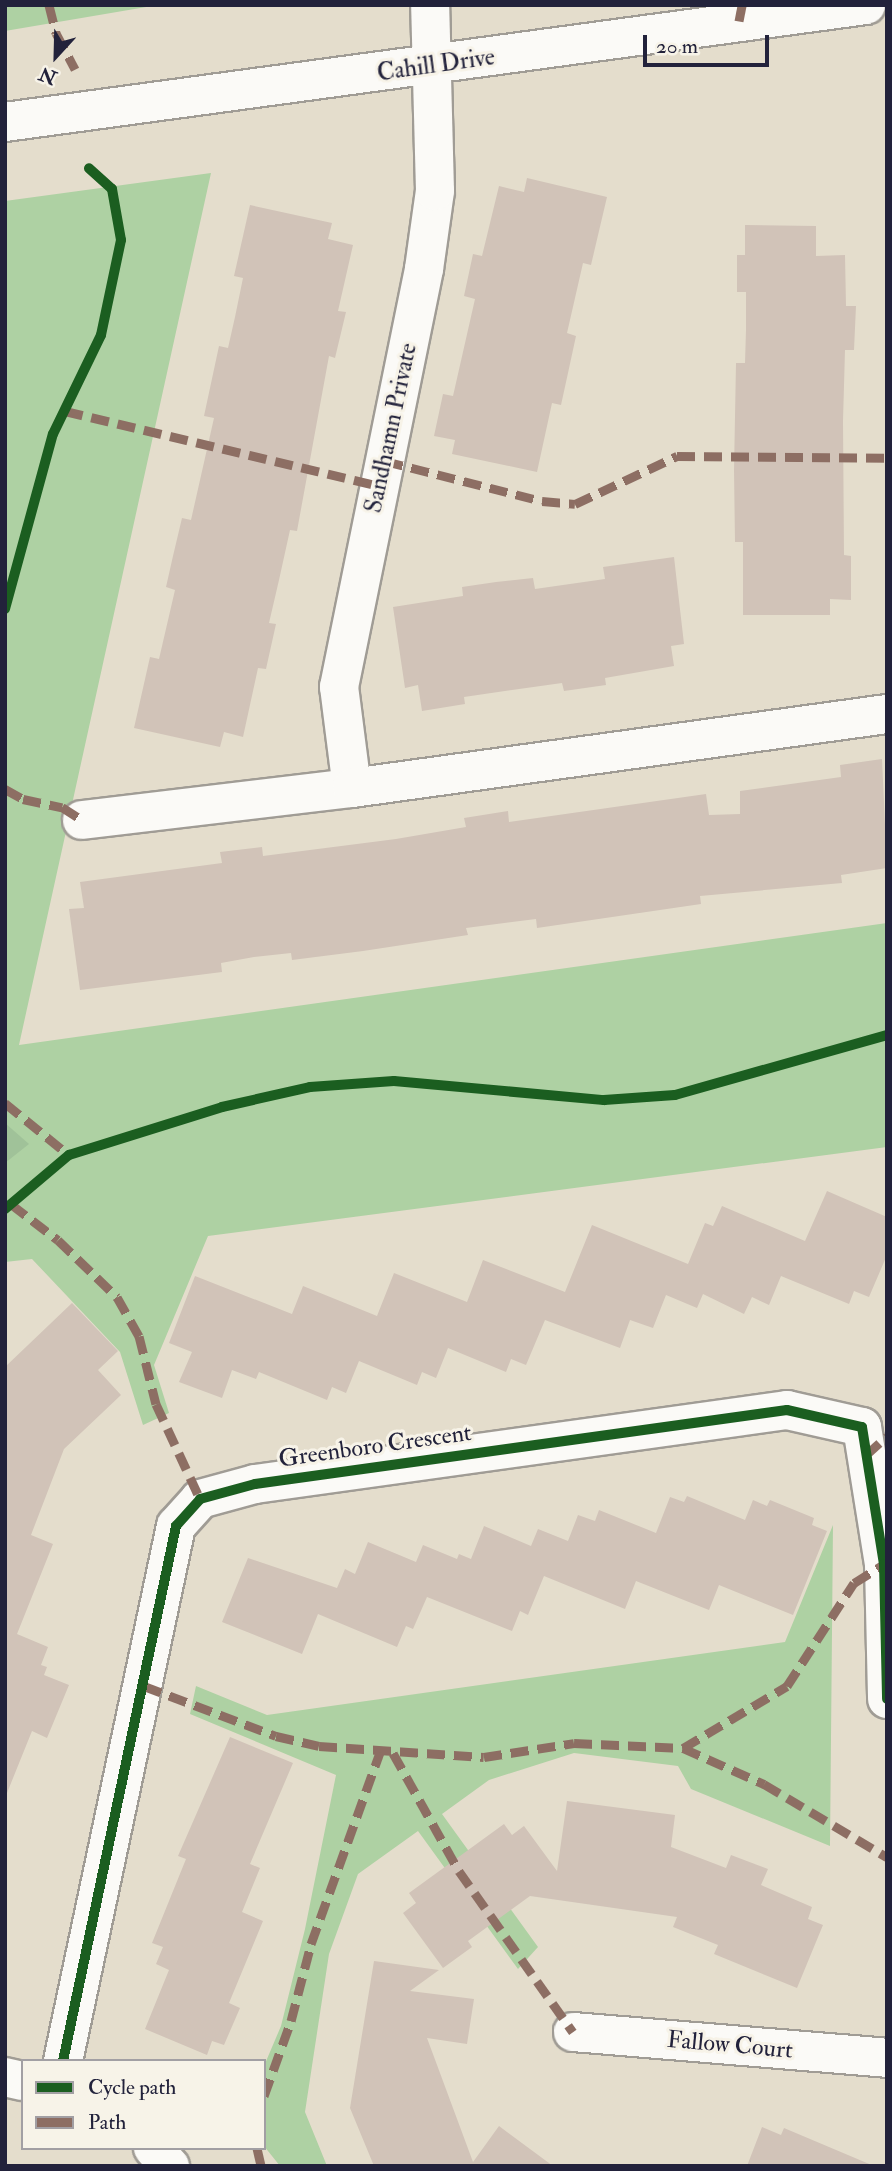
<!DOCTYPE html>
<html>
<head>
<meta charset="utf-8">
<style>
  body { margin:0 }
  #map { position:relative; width:892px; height:2171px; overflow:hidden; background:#e4ddcc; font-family:"IM FELL Double Pica",serif }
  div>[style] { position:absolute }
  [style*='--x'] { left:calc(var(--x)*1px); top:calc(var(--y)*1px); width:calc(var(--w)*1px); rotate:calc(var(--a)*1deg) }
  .green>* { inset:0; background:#aed1a3 }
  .forest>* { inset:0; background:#a0c299 }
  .building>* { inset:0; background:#d1c3b8 }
  .roads { filter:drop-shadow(2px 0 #a09c95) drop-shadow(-2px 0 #a09c95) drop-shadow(0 2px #a09c95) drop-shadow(0 -2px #a09c95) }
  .minor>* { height:38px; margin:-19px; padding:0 19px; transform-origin:19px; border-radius:19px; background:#fbfaf7 }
  .quiet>* { height:9px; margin-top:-4.5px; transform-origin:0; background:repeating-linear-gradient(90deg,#8d6e63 0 18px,transparent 0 27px) }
  .cycleway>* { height:10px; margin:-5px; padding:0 5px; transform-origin:5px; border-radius:5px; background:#1b5e20 }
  span { translate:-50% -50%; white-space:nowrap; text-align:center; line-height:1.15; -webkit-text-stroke:6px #f7f3e8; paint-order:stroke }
  .street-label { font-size:24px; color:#22223b }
  .frame { position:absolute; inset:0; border:7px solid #22223b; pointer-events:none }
  .legend { position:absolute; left:21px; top:2059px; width:245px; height:91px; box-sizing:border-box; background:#f7f3e8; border:2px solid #a29fa3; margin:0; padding:9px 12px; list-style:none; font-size:21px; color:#22223b }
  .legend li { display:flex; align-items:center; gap:14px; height:35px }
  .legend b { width:35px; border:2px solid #a29fa3 }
  .north { position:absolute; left:21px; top:21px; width:70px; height:70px; -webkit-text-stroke:5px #f7f3e8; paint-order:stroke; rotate:202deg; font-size:19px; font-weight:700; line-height:28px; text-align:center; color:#22223b }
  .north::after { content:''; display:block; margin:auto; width:24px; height:32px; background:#22223b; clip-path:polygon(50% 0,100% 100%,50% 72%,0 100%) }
  .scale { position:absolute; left:643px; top:35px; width:126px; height:32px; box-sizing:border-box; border:4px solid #22223b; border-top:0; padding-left:9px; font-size:21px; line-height:24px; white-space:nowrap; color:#22223b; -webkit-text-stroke:5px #f7f3e8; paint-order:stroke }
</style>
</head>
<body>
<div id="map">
  <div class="green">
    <div style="clip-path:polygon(5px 5px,158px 5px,5px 31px)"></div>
    <div style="clip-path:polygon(211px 173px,19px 1045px,887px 923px,887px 1147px,208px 1236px,154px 1365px,169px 1413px,143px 1425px,120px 1352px,32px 1259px,5px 1262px,5px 201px)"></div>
    <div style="clip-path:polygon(833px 1525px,830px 1846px,691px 1789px,678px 1766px,574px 1753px,489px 1780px,442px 1814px,538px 1947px,518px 1969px,418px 1831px,358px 1874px,329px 1954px,305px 2112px,327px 2166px,280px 2166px,264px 2146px,264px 2066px,281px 2026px,305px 1929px,336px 1775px,190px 1714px,196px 1686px,267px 1715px,785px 1642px)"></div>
  </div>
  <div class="forest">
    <div style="clip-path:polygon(5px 1123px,29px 1144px,5px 1163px)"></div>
  </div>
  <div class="building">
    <div style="clip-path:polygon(527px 178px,607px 197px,591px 265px,583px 263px,567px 333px,576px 336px,568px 373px,561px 405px,552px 403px,537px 472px,452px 454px,455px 440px,434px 436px,443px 394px,453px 396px,475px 299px,464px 296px,473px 254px,482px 256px,499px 186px,524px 192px)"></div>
    <div style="clip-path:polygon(250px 205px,332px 223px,328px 239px,353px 245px,338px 311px,346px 312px,335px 358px,329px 356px,297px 531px,290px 530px,279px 580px,269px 623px,276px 624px,266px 669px,258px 668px,243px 737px,224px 732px,220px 747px,134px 728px,150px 657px,159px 659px,175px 590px,166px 587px,173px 556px,182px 518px,191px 520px,214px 418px,204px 416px,219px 346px,228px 348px,235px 317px,243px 278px,234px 276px)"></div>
    <div style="clip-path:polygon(745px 225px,816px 226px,816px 256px,845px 255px,846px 306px,856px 306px,854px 350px,845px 350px,843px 421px,844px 555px,851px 556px,851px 600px,830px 599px,830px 615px,743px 615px,743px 542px,735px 542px,734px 470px,736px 363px,745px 363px,746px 330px,746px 292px,737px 292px,737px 255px,745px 255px)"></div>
    <div style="clip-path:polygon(674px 557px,684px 644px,671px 646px,674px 666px,605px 678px,606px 685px,564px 691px,562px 683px,512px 690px,464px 697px,465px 704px,422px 711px,418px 685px,405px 688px,393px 607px,463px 596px,462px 587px,496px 582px,533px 578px,535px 589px,605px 579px,603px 567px)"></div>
    <div style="clip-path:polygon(882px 759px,887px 868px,841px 875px,842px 883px,700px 896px,701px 904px,537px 928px,536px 919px,466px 928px,468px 935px,363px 951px,292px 960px,291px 953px,254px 957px,221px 963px,222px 972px,80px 990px,69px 909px,84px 908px,80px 882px,222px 863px,220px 852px,262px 847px,263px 856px,396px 839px,466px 827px,464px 818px,508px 811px,509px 822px,706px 794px,709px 815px,740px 814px,740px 791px,841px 777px,840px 765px)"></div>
    <div style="clip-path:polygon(827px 1191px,887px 1217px,887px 1255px,869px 1297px,854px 1291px,849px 1304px,781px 1276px,769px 1305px,752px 1297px,744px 1314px,703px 1294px,697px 1308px,666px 1295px,653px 1328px,630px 1320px,620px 1348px,545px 1320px,526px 1365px,511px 1359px,506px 1372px,448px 1348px,436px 1378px,422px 1372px,417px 1385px,359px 1361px,346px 1393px,332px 1387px,327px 1400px,259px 1372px,256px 1379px,232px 1370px,222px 1398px,179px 1382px,192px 1352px,169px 1343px,195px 1276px,292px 1314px,303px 1286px,377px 1316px,394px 1273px,467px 1302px,483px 1260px,565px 1292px,592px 1225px,688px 1264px,705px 1223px,713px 1226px,722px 1206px,805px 1241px)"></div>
    <div style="clip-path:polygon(72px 1303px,118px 1351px,98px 1370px,121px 1395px,64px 1449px,31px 1535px,53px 1544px,17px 1634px,48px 1647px,41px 1665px,47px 1667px,44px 1675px,69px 1685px,47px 1738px,32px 1731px,7px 1793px,5px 1367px)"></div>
    <div style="clip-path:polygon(687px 1496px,745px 1520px,753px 1500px,767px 1506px,770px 1500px,814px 1518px,812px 1525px,827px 1531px,793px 1615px,719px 1585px,709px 1610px,636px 1581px,625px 1609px,544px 1576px,528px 1615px,520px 1611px,512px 1631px,427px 1597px,413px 1629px,406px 1626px,397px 1647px,318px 1614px,302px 1654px,222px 1622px,248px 1558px,337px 1588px,345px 1569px,355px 1574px,368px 1542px,416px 1562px,423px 1545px,457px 1559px,459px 1554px,471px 1559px,484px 1526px,531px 1546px,538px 1529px,568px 1541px,578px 1515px,595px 1521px,599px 1510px,656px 1533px,670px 1497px,684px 1502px)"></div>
    <div style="clip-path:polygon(230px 1737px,293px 1763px,250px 1864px,260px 1868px,242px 1912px,263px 1921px,229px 2003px,240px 2008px,224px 2045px,212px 2041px,207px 2055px,145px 2029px,169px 1970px,156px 1964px,163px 1947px,152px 1943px,186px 1859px,178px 1856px)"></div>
    <div style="clip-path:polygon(567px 1801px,675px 1815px,671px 1847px,726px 1868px,731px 1855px,768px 1869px,761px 1885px,812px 1907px,808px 1919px,823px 1925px,797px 1988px,714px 1954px,718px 1945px,673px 1927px,677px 1917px,530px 1896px,468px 1941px,472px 1947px,443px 1968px,403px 1913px,416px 1903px,409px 1893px,504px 1824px,512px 1835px,524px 1826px,557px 1871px)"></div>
    <div style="clip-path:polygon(374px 1961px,439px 1970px,410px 1991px,474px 1999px,467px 2044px,427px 2038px,473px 2162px,499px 2126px,553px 2166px,374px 2166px,350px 2108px)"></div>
    <div style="clip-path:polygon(762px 2127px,781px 2135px,784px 2128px,874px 2166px,747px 2166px)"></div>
  </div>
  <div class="roads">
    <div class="minor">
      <div style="--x:5;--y:122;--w:869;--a:-7.74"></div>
      <div style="--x:352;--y:788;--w:102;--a:-97.3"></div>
      <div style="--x:339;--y:687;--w:427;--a:-78.5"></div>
      <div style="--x:424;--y:269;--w:79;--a:-82"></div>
      <div style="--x:435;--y:191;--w:186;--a:-91.5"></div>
      <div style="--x:82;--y:820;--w:272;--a:-6.8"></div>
      <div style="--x:352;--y:788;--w:540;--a:-7.88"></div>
      <div style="--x:573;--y:2032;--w:315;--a:4.7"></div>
      <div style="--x:63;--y:2061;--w:547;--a:-78.07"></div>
      <div style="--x:176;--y:1526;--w:36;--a:-48"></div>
      <div style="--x:200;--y:1499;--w:57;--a:-15.3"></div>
      <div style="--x:255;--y:1484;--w:537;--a:-7.92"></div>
      <div style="--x:787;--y:1410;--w:77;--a:12.8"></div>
      <div style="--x:862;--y:1427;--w:139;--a:80.9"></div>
      <div style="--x:884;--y:1564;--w:135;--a:88.7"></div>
      <div style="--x:5;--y:2077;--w:18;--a:13"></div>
      <div style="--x:153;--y:2148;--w:25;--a:47"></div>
    </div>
  </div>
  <div class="quiet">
    <div style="--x:49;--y:5;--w:29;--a:76"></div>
    <div style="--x:56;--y:33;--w:41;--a:62.2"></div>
    <div style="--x:739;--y:21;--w:16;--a:-79"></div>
    <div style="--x:65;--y:411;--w:324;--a:13.4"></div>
    <div style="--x:385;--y:461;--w:162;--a:14.3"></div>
    <div style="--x:542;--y:501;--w:33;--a:5"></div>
    <div style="--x:575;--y:504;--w:113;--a:-25.2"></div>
    <div style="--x:677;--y:456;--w:210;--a:0.5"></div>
    <div style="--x:5;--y:789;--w:21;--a:29"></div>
    <div style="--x:23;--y:799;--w:40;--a:12"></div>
    <div style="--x:62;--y:807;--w:24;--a:33"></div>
    <div style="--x:5;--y:1103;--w:82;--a:39.1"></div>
    <div style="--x:11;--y:1204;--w:59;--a:37.5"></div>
    <div style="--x:58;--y:1240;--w:82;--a:44"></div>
    <div style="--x:117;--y:1297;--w:45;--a:60.6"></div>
    <div style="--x:139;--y:1336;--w:70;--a:76"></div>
    <div style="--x:156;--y:1404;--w:105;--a:65.1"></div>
    <div style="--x:866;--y:1455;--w:28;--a:-42"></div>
    <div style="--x:144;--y:1686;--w:141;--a:20.7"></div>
    <div style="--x:276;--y:1736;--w:44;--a:13.1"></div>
    <div style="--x:319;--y:1746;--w:165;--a:3.8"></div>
    <div style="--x:484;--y:1757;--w:91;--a:-8.8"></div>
    <div style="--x:574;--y:1743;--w:109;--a:2.6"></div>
    <div style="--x:683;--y:1748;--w:121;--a:-30.8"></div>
    <div style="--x:787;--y:1686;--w:123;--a:-57"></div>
    <div style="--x:854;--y:1583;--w:36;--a:-32"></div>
    <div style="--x:683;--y:1748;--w:89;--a:24"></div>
    <div style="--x:764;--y:1784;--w:143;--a:30.7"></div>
    <div style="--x:393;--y:1753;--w:135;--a:60.8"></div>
    <div style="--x:459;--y:1871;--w:197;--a:54.7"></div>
    <div style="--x:264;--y:2096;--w:80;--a:-70.2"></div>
    <div style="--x:291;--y:2021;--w:80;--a:-75.4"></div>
    <div style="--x:311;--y:1944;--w:204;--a:-70.2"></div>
    <div style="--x:257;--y:2148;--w:18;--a:77"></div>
  </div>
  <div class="cycleway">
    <div style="--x:5;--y:609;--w:181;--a:-74.7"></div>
    <div style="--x:53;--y:434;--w:110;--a:-64.1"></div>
    <div style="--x:101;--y:335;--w:97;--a:-78.1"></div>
    <div style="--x:121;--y:240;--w:52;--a:-100"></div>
    <div style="--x:112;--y:189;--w:31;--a:-138"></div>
    <div style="--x:5;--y:1209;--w:84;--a:-40.2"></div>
    <div style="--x:69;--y:1155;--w:160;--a:-17.4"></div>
    <div style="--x:222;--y:1107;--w:90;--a:-12.8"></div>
    <div style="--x:310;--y:1087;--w:84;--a:-4.1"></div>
    <div style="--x:394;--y:1081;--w:211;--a:5.2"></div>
    <div style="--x:604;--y:1100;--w:71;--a:-4"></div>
    <div style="--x:675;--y:1095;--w:220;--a:-15.8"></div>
    <div style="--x:63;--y:2061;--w:547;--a:-78.07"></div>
    <div style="--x:176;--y:1526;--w:36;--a:-48"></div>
    <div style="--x:200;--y:1499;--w:57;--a:-15.3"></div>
    <div style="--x:255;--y:1484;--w:537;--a:-7.92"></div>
    <div style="--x:787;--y:1410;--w:77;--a:12.8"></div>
    <div style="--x:862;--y:1427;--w:139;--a:80.9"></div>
    <div style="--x:884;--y:1564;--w:135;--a:88.7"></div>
  </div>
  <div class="street-label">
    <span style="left:436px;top:65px;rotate:-8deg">Cahill Drive</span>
    <span style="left:391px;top:428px;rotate:-78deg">Sandhamn Private</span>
    <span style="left:375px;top:1446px;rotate:-8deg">Greenboro Crescent</span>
    <span style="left:730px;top:2045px;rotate:5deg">Fallow Court</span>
  </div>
  <div class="frame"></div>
  <ul class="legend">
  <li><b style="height:9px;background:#1b5e20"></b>Cycle path</li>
  <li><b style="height:9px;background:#8d6e63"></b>Path</li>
  </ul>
  <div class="north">N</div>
  <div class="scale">20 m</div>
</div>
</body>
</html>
